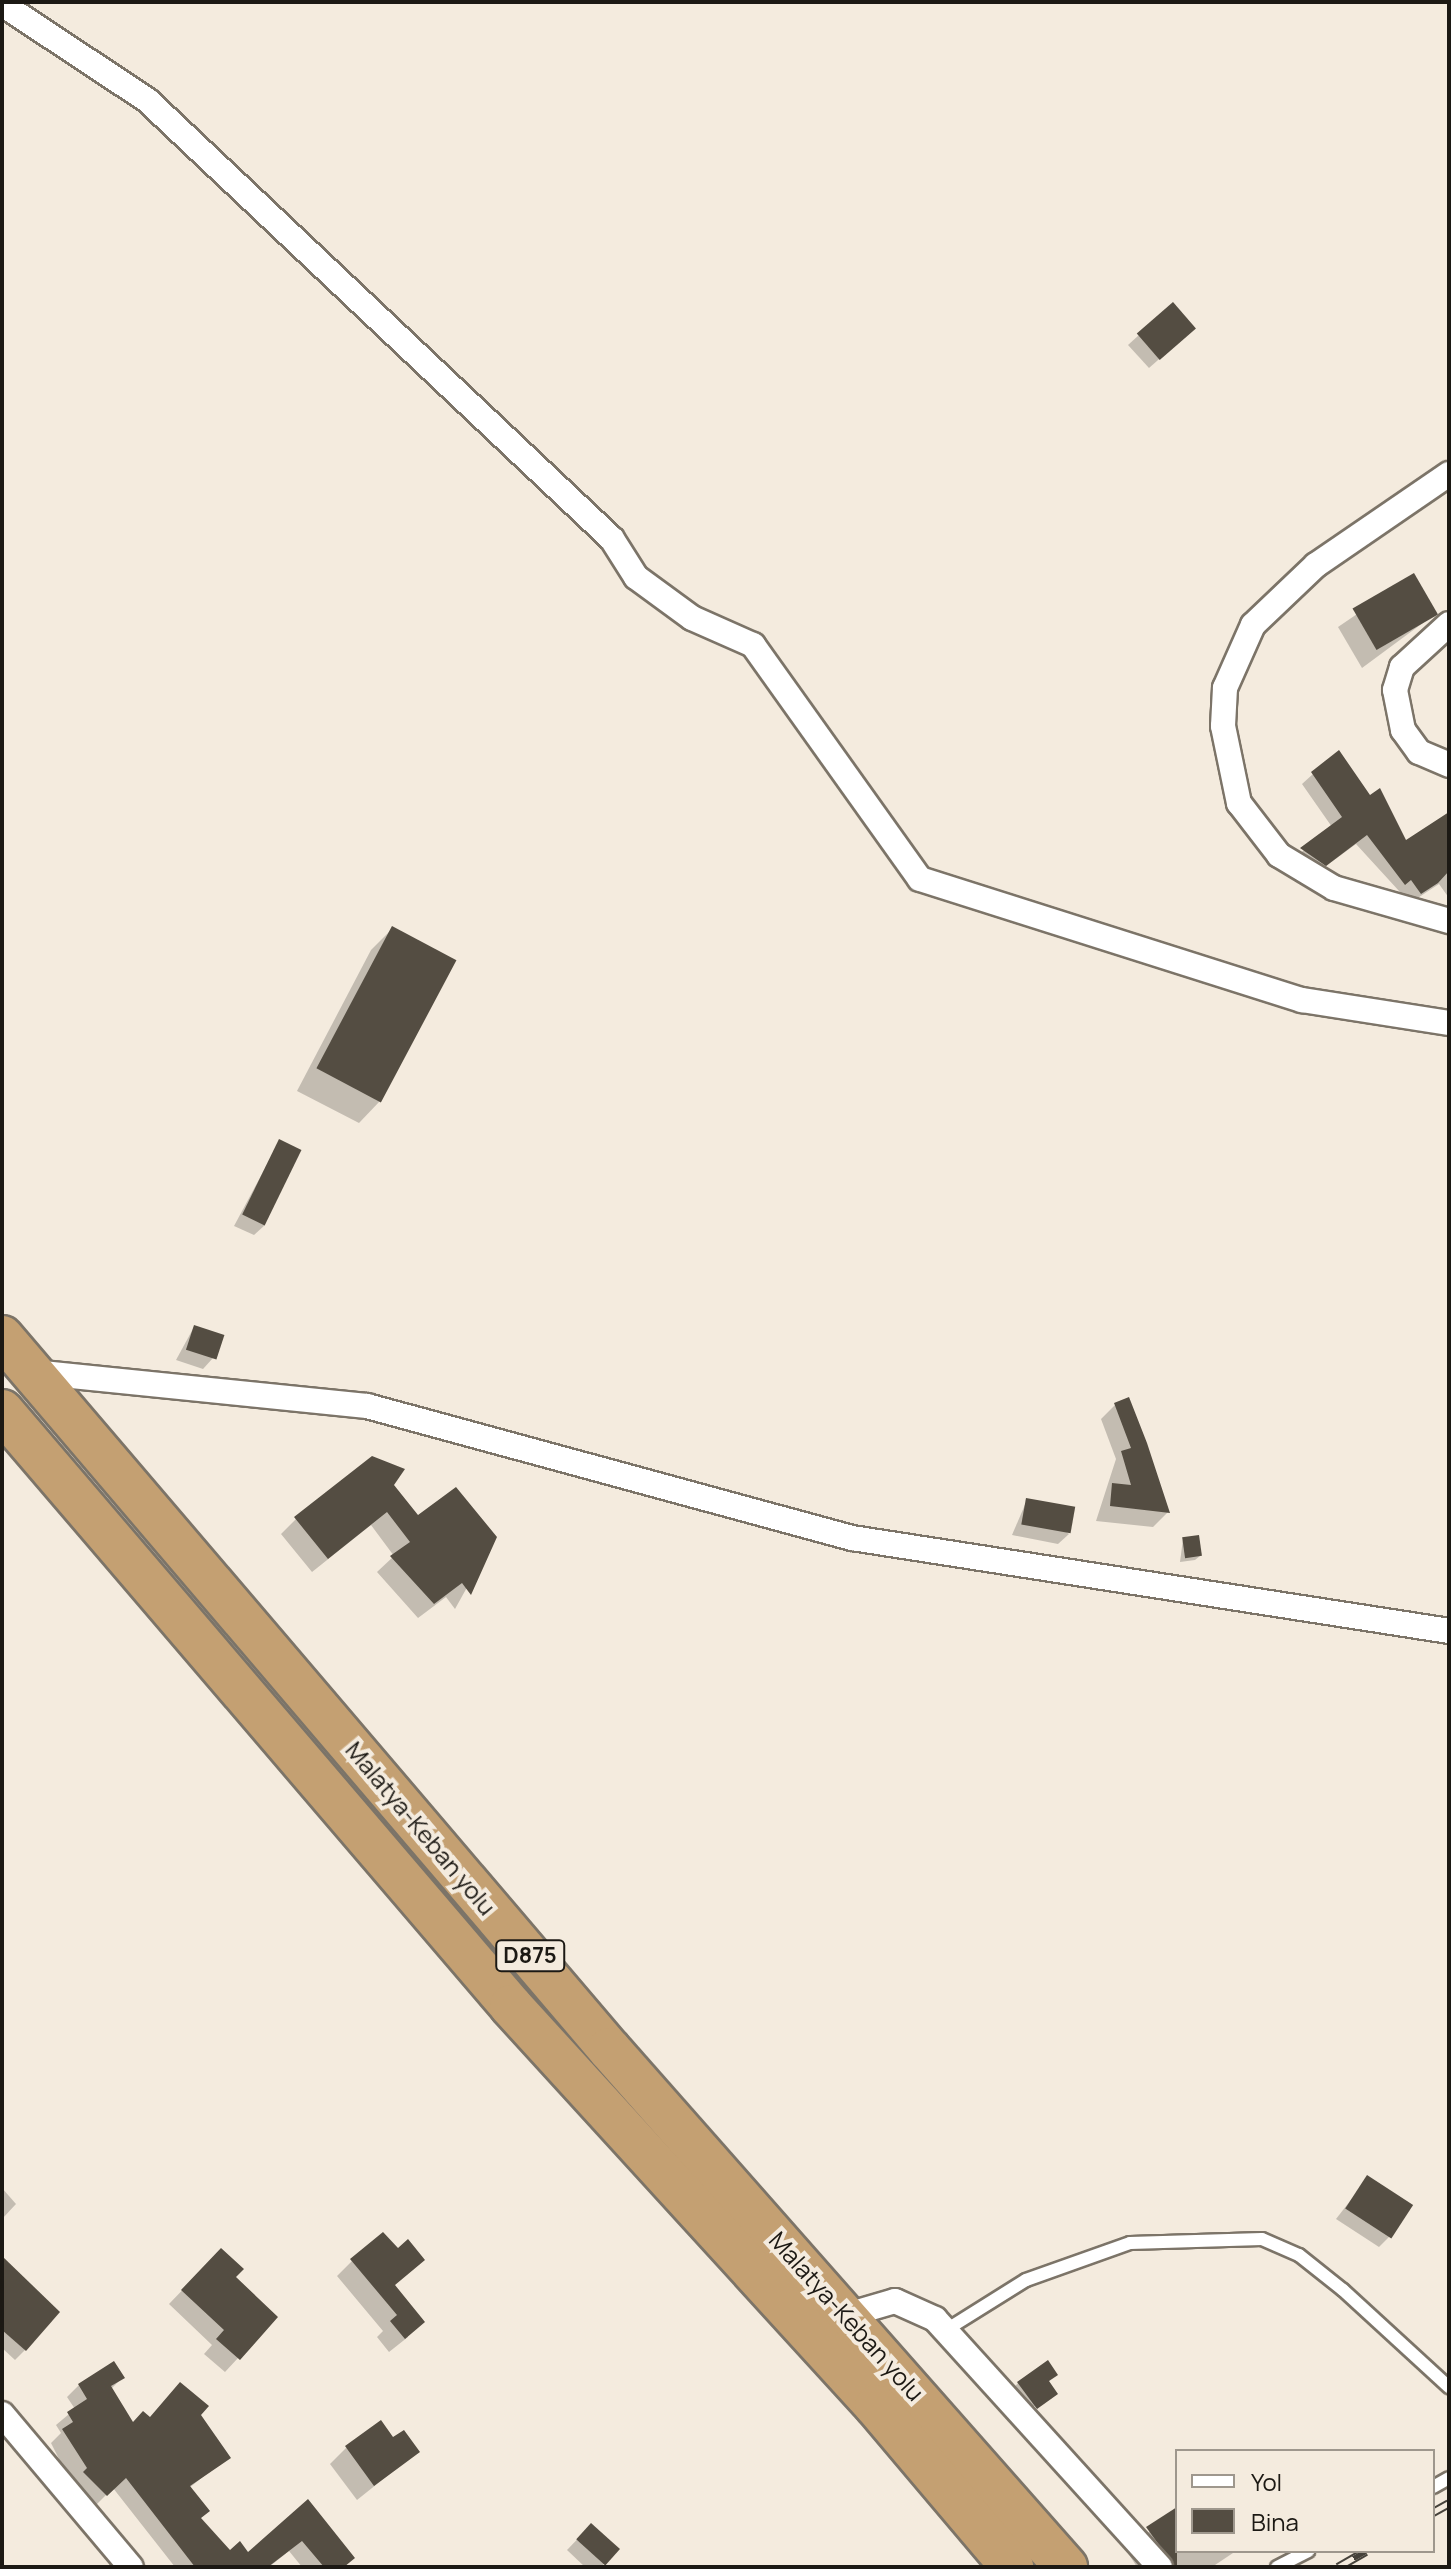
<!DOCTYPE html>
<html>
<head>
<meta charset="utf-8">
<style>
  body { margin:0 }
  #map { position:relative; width:1451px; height:2569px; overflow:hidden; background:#f4ebde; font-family:Manrope,sans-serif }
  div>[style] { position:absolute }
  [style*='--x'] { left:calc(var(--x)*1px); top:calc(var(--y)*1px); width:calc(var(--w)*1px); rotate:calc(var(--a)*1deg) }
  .shadow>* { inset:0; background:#0003 }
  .building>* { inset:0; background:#544d42; transform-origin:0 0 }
  .roads { filter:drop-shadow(2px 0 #7c7468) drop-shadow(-2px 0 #7c7468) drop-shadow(0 2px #7c7468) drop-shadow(0 -2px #7c7468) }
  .service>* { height:12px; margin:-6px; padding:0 6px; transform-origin:6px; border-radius:6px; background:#fff }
  .minor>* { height:24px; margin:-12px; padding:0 12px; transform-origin:12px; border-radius:12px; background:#fff }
  .trunk>* { height:42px; margin:-21px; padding:0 21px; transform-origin:21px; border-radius:21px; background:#c4a072 }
  .rail>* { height:9px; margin-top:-4.5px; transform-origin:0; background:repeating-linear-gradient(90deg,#f4ebde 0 18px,#46423b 0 36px); box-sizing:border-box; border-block:2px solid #46423b }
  span { translate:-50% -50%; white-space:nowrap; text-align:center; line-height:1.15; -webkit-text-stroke:8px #f4ebde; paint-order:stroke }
  .shield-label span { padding:2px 6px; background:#f4ebde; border:2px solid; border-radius:6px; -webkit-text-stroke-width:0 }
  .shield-label { font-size:22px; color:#1c1914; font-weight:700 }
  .street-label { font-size:24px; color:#1c1914 }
  .frame { position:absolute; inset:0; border:4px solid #1c1914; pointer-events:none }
  .legend { position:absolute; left:1175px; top:2449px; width:260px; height:104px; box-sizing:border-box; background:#f4ebde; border:2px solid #9e978d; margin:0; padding:10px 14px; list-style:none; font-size:24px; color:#1c1914 }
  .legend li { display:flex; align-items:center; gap:16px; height:40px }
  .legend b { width:40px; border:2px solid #9e978d }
</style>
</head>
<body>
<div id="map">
  <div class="shadow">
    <div style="clip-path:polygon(1172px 305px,1183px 338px,1149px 368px,1128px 345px)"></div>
    <div style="clip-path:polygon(1413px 576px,1435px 614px,1362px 668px,1338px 627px)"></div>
    <div style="clip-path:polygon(1313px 774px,1405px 842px,1449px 821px,1449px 898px,1439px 884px,1410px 903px,1356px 844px,1314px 875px,1292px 860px,1332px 827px,1302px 784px)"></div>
    <div style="clip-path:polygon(392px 929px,380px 1101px,359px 1123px,297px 1091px,371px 950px)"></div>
    <div style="clip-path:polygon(279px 1142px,265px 1225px,254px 1235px,234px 1226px)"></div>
    <div style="clip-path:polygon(194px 1327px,213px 1358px,203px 1369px,176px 1360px)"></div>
    <div style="clip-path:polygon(1115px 1405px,1168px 1512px,1153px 1527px,1096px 1521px,1116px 1459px,1101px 1419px)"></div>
    <div style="clip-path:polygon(392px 1486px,418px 1517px,495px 1537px,455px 1609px,446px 1597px,418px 1618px,377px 1572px,394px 1556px,371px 1525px,312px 1572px,281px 1534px,296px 1519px)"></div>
    <div style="clip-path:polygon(1027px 1500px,1069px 1534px,1058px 1544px,1012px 1535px)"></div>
    <div style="clip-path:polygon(1183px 1539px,1200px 1556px,1195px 1560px,1180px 1562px)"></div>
    <div style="clip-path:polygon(1368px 2178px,1389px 2237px,1379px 2247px,1336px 2219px)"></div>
    <div style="clip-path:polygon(2px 2188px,16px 2204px,2px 2219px)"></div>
    <div style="clip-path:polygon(221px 2250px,233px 2277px,238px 2358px,225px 2372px,204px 2354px,212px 2345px,169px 2304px)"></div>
    <div style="clip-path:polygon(2px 2260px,25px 2350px,15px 2360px,2px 2348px)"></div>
    <div style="clip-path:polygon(352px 2261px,393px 2286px,408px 2337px,389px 2352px,377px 2337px,383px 2331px,337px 2276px)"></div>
    <div style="clip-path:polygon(122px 2378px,111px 2389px,132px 2425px,199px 2415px,228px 2457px,189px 2488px,199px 2519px,229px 2553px,248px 2554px,308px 2502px,343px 2567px,302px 2567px,289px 2551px,269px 2567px,175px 2567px,113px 2488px,94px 2507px,72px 2485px,51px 2443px,61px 2433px,56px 2425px,75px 2409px,67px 2397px,79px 2385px)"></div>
    <div style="clip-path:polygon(1047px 2382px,1055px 2393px,1022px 2414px,1008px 2394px,1018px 2383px)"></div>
    <div style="clip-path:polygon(346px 2448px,417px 2452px,357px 2500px,330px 2464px)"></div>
    <div style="clip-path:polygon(1177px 2510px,1177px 2551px,1236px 2551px,1212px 2567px,1137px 2567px,1126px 2550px)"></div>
    <div style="clip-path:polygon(591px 2525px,617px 2549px,601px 2567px,585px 2567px,567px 2550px)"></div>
  </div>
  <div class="building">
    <div style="left:1173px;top:302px;width:35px;height:48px;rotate:49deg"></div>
    <div style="left:1414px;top:573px;width:48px;height:71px;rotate:60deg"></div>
    <div style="clip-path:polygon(1339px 750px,1370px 795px,1380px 788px,1406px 840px,1449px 812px,1449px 871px,1438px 883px,1421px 894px,1411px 880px,1405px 885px,1367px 835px,1326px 866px,1300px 848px,1342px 817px,1311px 772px)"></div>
    <div style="left:392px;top:926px;width:73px;height:161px;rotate:28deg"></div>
    <div style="left:279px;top:1139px;width:25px;height:84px;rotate:26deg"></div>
    <div style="left:194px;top:1325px;width:32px;height:26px;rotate:18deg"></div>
    <div style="clip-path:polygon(1129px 1397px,1147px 1443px,1170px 1513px,1110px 1506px,1112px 1483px,1131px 1485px,1121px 1451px,1131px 1448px,1114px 1403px)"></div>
    <div style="clip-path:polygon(372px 1456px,405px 1469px,394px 1485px,418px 1515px,456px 1487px,497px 1537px,471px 1595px,462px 1583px,434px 1604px,390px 1556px,410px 1542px,387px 1512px,328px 1559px,294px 1517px)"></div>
    <div style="left:1026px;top:1498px;width:50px;height:27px;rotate:10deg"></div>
    <div style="left:1199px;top:1535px;width:21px;height:17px;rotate:82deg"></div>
    <div style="left:1367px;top:2175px;width:55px;height:40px;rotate:33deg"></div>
    <div style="clip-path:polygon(383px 2232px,398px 2248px,408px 2239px,425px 2260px,395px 2285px,425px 2322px,405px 2339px,390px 2321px,397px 2315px,350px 2259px)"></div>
    <div style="clip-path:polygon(221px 2248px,244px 2269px,236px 2277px,278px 2317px,240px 2360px,216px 2339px,224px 2330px,181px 2290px)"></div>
    <div style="clip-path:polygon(2px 2256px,60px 2312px,26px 2351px,2px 2330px)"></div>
    <div style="clip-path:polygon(1048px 2360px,1058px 2375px,1049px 2381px,1058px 2394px,1037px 2409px,1017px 2382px)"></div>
    <div style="clip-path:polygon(114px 2361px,125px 2378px,111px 2386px,133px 2422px,143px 2411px,150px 2417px,180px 2382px,209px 2406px,201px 2415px,231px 2458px,190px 2486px,210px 2511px,201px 2518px,230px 2550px,240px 2541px,248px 2552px,308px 2499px,355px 2558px,344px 2567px,324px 2567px,302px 2541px,268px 2567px,195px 2567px,126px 2478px,107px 2496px,83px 2472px,87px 2468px,62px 2429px,73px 2422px,67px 2412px,87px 2399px,78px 2384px)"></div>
    <div style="clip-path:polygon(381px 2420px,393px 2437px,404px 2430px,420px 2452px,374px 2486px,345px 2446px)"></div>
    <div style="clip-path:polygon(1177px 2507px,1177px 2567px,1175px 2567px,1146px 2527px)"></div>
    <div style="left:591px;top:2523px;width:39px;height:22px;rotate:42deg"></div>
  </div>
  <div class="roads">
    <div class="service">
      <div style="--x:946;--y:2330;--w:94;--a:-32"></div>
      <div style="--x:1026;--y:2280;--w:110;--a:-19.6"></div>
      <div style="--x:1130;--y:2243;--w:132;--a:-1.7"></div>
      <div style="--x:1262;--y:2239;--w:40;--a:23.4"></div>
      <div style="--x:1299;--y:2255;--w:56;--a:38.5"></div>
      <div style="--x:1343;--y:2290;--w:144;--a:42.5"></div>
      <div style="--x:1433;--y:2487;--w:18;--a:-29"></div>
      <div style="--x:1277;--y:2567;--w:35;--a:-27"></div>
    </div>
    <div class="minor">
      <div style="--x:2;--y:4;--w:174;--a:33.5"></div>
      <div style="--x:147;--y:100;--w:639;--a:43.35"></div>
      <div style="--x:612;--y:539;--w:45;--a:57.7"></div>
      <div style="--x:636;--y:577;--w:69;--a:36.2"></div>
      <div style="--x:692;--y:618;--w:67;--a:23.9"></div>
      <div style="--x:753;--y:645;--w:287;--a:54.5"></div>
      <div style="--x:920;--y:879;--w:401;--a:17.6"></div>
      <div style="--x:1302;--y:1000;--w:149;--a:8.9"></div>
      <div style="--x:1449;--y:474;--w:161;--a:145.6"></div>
      <div style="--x:1316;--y:565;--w:87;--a:136.4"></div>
      <div style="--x:1253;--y:625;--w:69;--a:114"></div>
      <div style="--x:1225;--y:688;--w:38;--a:93"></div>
      <div style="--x:1223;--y:726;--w:79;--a:78.3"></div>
      <div style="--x:1239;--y:803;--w:66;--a:52.4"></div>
      <div style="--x:1279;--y:855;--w:64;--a:31"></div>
      <div style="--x:1334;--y:888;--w:120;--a:16"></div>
      <div style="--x:1449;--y:624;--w:64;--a:137.5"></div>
      <div style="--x:1402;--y:667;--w:24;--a:107"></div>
      <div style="--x:1395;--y:690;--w:41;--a:78.7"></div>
      <div style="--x:1403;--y:730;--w:27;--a:54"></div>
      <div style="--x:1419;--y:752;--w:33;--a:23"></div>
      <div style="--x:32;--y:1372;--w:337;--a:5.8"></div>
      <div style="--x:367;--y:1406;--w:503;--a:15.23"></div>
      <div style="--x:852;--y:1538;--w:604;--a:8.85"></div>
      <div style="--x:847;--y:2315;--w:50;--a:-16.3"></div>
      <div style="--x:895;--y:2301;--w:44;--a:24.2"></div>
      <div style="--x:935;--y:2319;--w:335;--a:47.8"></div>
      <div style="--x:2;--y:2414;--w:200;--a:49.9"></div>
    </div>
    <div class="trunk">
      <div style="--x:2;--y:1337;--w:936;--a:49.55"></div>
      <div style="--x:609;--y:2049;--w:691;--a:48.58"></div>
      <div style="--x:2;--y:1411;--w:783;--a:49.45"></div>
      <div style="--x:511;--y:2006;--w:542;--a:47.62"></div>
      <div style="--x:876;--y:2406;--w:211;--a:49.8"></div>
    </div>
  </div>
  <div class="rail">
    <div style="--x:1433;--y:2512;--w:18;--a:-29"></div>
    <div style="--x:1338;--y:2567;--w:32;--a:-30"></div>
  </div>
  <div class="shield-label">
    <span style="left:530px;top:1956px">D875</span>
  </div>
  <div class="street-label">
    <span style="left:421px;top:1828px;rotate:50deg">Malatya-Keban yolu</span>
    <span style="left:847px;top:2316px;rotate:48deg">Malatya-Keban yolu</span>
  </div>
  <div class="frame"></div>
  <ul class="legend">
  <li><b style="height:10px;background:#fff"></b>Yol</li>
  <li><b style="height:22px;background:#544d42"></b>Bina</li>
  </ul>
</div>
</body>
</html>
